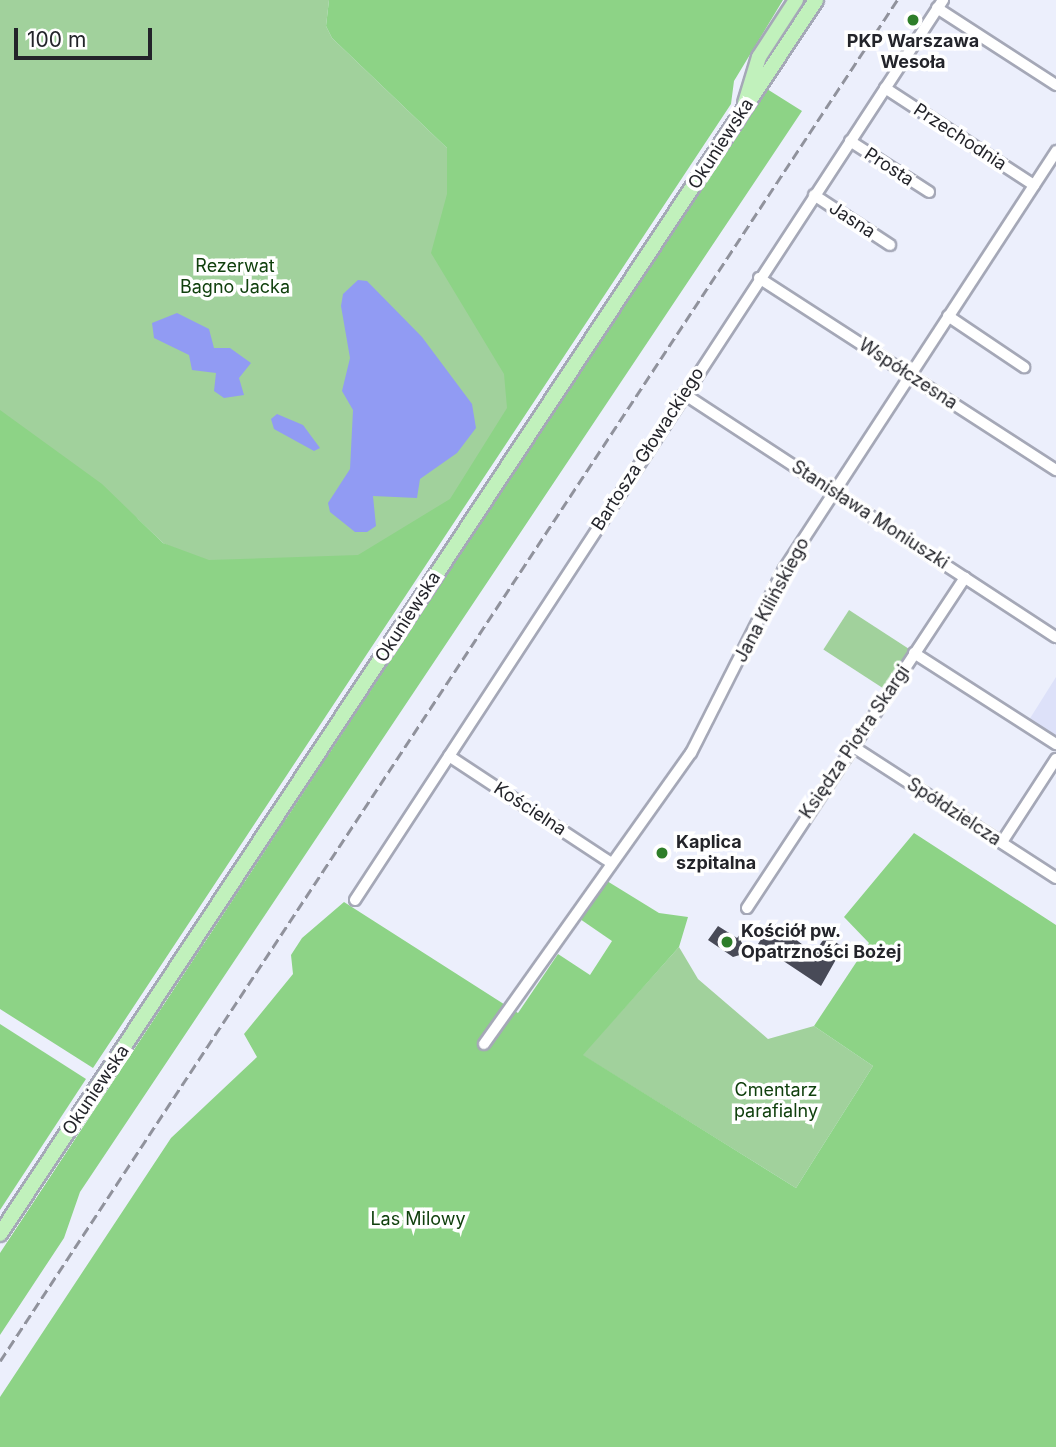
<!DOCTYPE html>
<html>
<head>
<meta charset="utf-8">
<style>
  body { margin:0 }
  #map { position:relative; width:1056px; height:1447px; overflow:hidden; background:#eceffc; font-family:Inter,sans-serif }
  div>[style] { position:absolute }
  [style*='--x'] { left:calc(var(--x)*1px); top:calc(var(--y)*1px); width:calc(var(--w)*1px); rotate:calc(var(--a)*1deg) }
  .built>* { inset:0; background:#dde1f9 }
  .green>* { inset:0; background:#a1d19c; transform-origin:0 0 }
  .forest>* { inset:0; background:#8dd386 }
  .water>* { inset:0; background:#919bf3 }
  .building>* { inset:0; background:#484a57 }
  .roads { filter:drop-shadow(2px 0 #a5a8b7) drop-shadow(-2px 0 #a5a8b7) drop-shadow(0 2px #a5a8b7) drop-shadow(0 -2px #a5a8b7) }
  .minor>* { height:10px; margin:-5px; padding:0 5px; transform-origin:5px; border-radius:5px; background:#fff }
  .major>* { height:14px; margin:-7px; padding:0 7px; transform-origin:7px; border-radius:7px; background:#c1f1bc }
  .rail>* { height:2.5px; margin-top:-1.25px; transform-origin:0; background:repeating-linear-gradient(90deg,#90929c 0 10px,transparent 0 15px) }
  .dots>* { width:19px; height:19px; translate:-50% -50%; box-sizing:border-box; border:4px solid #fff; border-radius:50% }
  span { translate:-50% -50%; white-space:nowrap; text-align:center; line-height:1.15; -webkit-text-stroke:7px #fff; paint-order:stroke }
  .poi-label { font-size:18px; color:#23242a; font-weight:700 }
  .left { translate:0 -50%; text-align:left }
  .street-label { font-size:18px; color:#23242a }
  .park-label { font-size:18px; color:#10400d }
  .scale { position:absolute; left:14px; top:28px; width:138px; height:32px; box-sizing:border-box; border:4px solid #23242a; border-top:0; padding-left:9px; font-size:21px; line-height:24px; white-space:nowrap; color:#23242a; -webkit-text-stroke:5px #fff; paint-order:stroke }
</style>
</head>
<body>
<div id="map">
  <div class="built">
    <div style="clip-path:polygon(1056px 677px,1056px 736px,1052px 736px,1029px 720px)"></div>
  </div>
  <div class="green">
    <div style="clip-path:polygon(0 0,329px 0,326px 26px,332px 38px,447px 148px,523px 398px,451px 502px,362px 560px,206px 566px,163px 543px,138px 519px,0 424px)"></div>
    <div style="left:849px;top:610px;width:73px;height:47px;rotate:33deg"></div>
    <div style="clip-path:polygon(679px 947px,698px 979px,768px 1039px,814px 1026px,873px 1066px,796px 1188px,582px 1055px)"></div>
  </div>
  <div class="forest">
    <div style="clip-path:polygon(329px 0,783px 0,734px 81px,731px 104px,93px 1068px,0 1009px,0 410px,102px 484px,163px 543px,209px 560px,358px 555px,450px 499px,507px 408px,504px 374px,431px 253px,447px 194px,447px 148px,332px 38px,326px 26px)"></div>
    <div style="clip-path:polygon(767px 89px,802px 111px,80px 1192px,64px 1238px,0 1335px,0 1253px)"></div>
    <div style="clip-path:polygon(914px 833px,1056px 925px,1056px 1447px,0 1447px,0 1397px,171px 1138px,257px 1057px,244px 1034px,293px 974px,291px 955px,302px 938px,344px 902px,518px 1013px,558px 954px,590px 975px,612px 941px,580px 919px,607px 881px,659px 913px,688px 917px,679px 947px,583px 1055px,796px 1188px,873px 1066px,814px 1026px,869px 943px,844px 917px)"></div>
    <div style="clip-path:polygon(0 1024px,86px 1079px,0 1210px)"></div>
  </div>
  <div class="water">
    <div style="clip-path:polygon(358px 280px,367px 281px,422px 337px,472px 404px,476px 428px,457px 453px,420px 479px,417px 498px,373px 496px,376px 526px,367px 532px,355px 532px,330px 512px,328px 503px,350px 469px,353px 410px,342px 391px,350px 358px,341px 306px,343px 294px)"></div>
    <div style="clip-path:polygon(177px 313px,209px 329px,214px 348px,230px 348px,251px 363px,239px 378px,244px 395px,224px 398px,214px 391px,216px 373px,192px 370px,189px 355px,154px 338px,152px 323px)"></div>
    <div style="clip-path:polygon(277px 414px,303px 425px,320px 448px,314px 451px,274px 429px,271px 419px)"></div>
  </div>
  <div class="building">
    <div style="clip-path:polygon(772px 922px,814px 953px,826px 936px,843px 947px,821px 986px,758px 944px)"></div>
    <div style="clip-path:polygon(718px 926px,737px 938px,741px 933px,743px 954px,733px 957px,708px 940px)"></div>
  </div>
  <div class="roads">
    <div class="minor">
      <div style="--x:937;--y:8;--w:142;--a:32.9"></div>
      <div style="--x:885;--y:88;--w:178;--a:33.1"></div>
      <div style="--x:850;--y:141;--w:94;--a:32.8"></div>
      <div style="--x:814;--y:195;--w:91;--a:33.3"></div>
      <div style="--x:759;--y:278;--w:354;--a:32.9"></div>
      <div style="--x:948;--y:316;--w:92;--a:33.9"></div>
      <div style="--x:684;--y:394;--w:444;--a:33.2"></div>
      <div style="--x:914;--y:653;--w:169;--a:32.7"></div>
      <div style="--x:852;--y:746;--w:243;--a:32.9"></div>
      <div style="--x:449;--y:756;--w:194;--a:33.4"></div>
      <div style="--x:1002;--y:842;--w:99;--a:-57"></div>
      <div style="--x:355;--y:900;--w:1075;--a:-56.84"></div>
      <div style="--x:747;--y:908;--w:396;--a:-56.6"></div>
      <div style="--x:484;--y:1044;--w:357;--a:-54.6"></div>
      <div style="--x:691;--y:753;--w:206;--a:-63.2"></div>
      <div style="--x:784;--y:569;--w:499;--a:-56.9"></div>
    </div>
    <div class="major">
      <div style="--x:745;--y:103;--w:48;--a:-73.1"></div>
      <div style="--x:759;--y:57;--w:68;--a:-57"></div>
      <div style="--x:0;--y:1234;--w:1479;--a:-56.52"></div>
    </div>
  </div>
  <div class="rail">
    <div style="--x:0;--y:1361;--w:1630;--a:-56.61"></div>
  </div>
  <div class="dots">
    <div style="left:913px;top:20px;background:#2e7e29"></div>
    <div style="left:662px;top:853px;background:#2e7e29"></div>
    <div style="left:727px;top:942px;background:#2e7e29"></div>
  </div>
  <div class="poi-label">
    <span style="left:913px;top:52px">PKP Warszawa<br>Wesoła</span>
    <span class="left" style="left:676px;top:853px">Kaplica<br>szpitalna</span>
    <span class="left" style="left:741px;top:942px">Kościół pw.<br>Opatrzności Bożej</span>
  </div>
  <div class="street-label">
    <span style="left:960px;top:137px;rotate:33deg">Przechodnia</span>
    <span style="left:721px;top:144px;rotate:-57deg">Okuniewska</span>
    <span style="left:889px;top:167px;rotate:33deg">Prosta</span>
    <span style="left:852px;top:220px;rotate:33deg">Jasna</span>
    <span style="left:908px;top:374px;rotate:33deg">Współczesna</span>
    <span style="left:648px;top:449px;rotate:-57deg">Bartosza Głowackiego</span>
    <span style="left:870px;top:515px;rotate:33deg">Stanisława Moniuszki</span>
    <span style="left:772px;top:600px;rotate:-62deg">Jana Kilińskiego</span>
    <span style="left:408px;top:617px;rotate:-57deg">Okuniewska</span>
    <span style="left:855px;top:742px;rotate:-56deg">Księdza Piotra Skargi</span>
    <span style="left:530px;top:809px;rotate:33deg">Kościelna</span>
    <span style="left:954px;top:812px;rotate:33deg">Spółdzielcza</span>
    <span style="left:96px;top:1090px;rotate:-56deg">Okuniewska</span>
  </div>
  <div class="park-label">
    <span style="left:235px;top:277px">Rezerwat<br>Bagno Jacka</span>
    <span style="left:776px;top:1101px">Cmentarz<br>parafialny</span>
    <span style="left:418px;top:1219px">Las Milowy</span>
  </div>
  <div class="scale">100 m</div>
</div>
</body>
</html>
